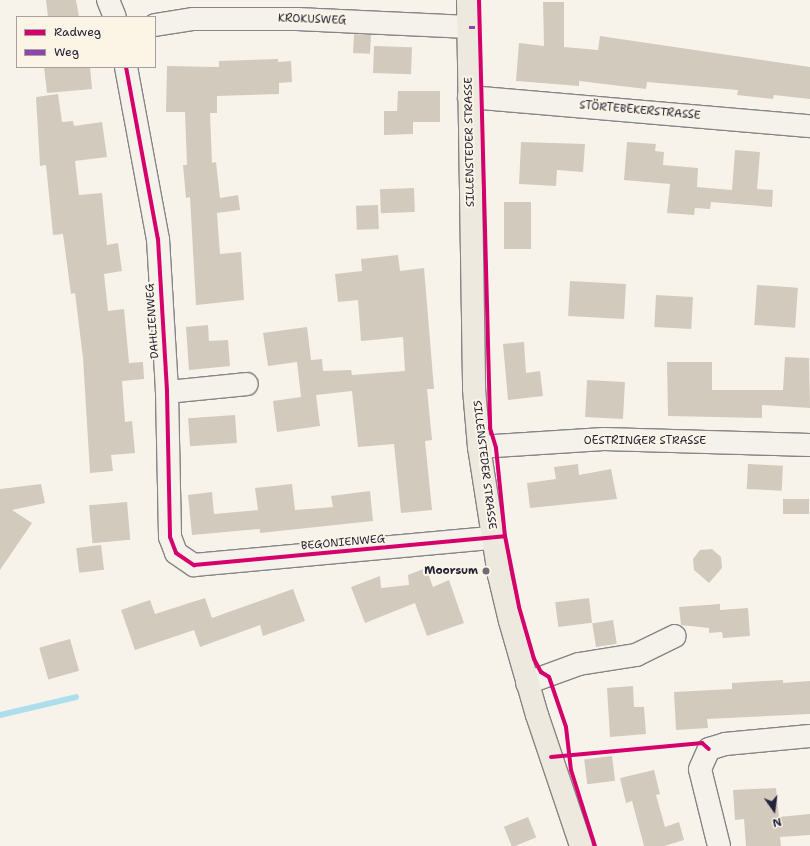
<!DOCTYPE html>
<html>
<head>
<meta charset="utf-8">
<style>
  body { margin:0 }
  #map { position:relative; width:810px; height:846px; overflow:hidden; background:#f7f3ea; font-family:"Shantell Sans",sans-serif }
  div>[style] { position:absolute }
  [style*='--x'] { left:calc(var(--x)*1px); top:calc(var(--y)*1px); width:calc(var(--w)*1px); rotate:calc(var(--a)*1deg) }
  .stream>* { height:6px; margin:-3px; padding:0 3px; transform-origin:3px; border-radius:3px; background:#acdeec }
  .building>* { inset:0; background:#d3cabe; transform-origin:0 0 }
  .roads { filter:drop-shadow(1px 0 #868485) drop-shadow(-1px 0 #868485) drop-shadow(0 1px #868485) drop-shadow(0 -1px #868485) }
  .minor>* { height:22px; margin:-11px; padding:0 11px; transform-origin:11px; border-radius:11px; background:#f5f2ec }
  .major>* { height:22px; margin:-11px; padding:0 11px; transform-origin:11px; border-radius:11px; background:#eee9df }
  .quiet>* { height:3px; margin-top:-1.5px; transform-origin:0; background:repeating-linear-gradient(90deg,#8e44ad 0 6px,transparent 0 9px) }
  .cycleway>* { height:4px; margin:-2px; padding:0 2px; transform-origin:2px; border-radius:2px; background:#d6006c }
  .dots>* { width:11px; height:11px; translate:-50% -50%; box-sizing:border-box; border:2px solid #fcf5e5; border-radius:50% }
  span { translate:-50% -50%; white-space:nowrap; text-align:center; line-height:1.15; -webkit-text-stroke:4px #fcf5e5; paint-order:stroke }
  .street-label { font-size:11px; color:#22223b }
  .poi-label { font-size:11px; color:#22223b; font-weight:700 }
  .right { translate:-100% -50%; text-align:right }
  .legend { position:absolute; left:16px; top:16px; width:140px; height:52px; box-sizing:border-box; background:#fcf5e5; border:1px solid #a5a1a1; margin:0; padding:5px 7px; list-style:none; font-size:12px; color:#22223b }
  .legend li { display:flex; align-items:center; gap:8px; height:20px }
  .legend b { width:20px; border:1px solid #a5a1a1 }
  .north { position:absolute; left:754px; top:790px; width:40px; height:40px; -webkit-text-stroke:3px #fcf5e5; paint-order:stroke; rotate:166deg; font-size:11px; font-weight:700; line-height:16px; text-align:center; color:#22223b }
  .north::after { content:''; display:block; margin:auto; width:14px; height:18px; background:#22223b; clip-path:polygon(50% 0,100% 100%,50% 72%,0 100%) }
</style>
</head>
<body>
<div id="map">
  <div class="stream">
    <div style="--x:0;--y:715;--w:78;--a:-13.3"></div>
  </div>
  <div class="building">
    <div style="clip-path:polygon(46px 0,76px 0,79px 17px,48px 17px)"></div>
    <div style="clip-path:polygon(543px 2px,564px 2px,564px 47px,598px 50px,600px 36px,810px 67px,810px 99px,774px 95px,773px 99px,737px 95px,738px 90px,647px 82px,646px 89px,579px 81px,579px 86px,516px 81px,519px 43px,544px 46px)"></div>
    <div style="left:354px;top:34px;width:17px;height:19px;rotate:3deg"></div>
    <div style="left:374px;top:46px;width:38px;height:27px;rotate:2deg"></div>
    <div style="clip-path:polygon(278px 59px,278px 62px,291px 61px,292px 82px,279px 83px,279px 94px,217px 96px,217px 113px,210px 113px,212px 163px,216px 162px,220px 198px,238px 195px,240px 210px,217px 213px,220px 254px,241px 252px,244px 300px,196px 305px,190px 197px,186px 198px,183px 165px,187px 165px,185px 112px,166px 112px,167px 66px,219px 67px,219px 61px)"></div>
    <div style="clip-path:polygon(44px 67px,90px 67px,92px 89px,47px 93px)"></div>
    <div style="clip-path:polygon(398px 91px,440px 91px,440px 122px,413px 122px,413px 134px,384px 135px,384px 111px,397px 111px)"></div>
    <div style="clip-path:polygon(58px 94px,62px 122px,73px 121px,74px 126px,102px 122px,107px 157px,75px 161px,79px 195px,102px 193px,107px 245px,118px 243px,122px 271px,104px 274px,108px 311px,124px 309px,129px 363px,143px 362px,144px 379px,122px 381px,125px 422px,132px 421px,135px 453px,111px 455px,113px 471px,90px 473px,83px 358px,75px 293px,71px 294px,63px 234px,53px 235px,46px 165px,40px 166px,36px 97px)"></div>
    <div style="clip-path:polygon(521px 142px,585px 144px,583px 172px,557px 170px,556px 186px,519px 184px)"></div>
    <div style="clip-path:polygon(627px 142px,656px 144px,655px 151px,664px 152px,663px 165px,698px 168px,697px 187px,732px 190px,735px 150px,760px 152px,757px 189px,773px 190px,772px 207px,711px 202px,710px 209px,695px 208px,694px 215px,667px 213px,670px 184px,624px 180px)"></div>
    <div style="left:414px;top:188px;width:24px;height:34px;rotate:88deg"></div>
    <div style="left:504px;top:202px;width:27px;height:47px"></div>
    <div style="left:378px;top:205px;width:24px;height:22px;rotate:88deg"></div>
    <div style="clip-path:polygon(398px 255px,400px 271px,424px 268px,434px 389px,427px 389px,432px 440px,425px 441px,432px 510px,401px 513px,394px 444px,358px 447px,352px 391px,316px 395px,320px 426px,277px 432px,273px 401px,301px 397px,297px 362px,268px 366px,263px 333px,307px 327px,311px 360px,322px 359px,323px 371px,351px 370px,352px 375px,405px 371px,403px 337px,361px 341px,358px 300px,338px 302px,335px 274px,362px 271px,361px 259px)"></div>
    <div style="left:570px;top:281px;width:56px;height:35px;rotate:3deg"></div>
    <div style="left:757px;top:285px;width:41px;height:40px;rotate:4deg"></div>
    <div style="left:656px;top:295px;width:37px;height:32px;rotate:3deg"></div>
    <div style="clip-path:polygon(208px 325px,209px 341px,228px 340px,230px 366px,189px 370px,186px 327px)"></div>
    <div style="clip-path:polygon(524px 342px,526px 373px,540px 371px,543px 396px,508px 400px,503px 344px)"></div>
    <div style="clip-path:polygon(785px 357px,809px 358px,810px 408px,762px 405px,762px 418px,668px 416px,667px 362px,712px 362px,712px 390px,783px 390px)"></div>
    <div style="left:587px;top:380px;width:38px;height:37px;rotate:3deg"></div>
    <div style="left:235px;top:415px;width:28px;height:47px;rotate:86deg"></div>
    <div style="clip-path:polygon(578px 464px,579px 475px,611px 469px,617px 499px,530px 508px,527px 483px,556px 479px,554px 467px)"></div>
    <div style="left:748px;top:464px;width:35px;height:25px;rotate:3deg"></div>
    <div style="clip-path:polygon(41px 484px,45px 503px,12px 510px,32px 523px,0 570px,0 489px)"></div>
    <div style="clip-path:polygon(292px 484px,295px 510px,333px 507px,331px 496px,370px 491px,373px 521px,260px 533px,260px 529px,192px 535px,188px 495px,212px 492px,214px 514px,258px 510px,255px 488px)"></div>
    <div style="left:783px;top:499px;width:26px;height:15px"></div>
    <div style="left:127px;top:502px;width:38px;height:38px;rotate:85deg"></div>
    <div style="left:101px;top:545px;width:25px;height:25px;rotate:83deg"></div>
    <div style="clip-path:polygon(712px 549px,721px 557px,722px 568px,709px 583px,694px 570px,693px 559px,700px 550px)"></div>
    <div style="clip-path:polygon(426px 568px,433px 587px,449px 580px,464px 623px,427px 636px,415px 603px,365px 623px,351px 587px,380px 576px,381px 588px,409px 585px,408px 575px)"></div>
    <div style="clip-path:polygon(293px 589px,305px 621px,263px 636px,260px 625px,200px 647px,194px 630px,135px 650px,121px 610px,150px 600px,155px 614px,205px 598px,212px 618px)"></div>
    <div style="left:589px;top:598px;width:25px;height:34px;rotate:83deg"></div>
    <div style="clip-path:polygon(720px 604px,720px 610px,748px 608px,750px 636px,723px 638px,722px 632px,709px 633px,709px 628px,681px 625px,679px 607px)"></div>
    <div style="left:613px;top:620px;width:24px;height:21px;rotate:81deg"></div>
    <div style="left:70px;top:639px;width:33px;height:32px;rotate:74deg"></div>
    <div style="clip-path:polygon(783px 680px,783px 683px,810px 681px,810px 714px,707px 719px,708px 728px,676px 730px,674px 692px,732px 689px,732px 683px)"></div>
    <div style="clip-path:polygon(633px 686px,634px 707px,644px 707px,646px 734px,610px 737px,607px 688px)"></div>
    <div style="left:612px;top:756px;width:25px;height:28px;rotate:83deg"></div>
    <div style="clip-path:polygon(654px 770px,660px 794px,656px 795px,665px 827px,679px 822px,684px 840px,664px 846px,644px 846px,632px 801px,626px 803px,620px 778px)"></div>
    <div style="clip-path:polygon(776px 788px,779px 817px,810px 814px,810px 835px,780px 837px,781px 846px,746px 846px,744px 819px,735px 820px,733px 790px)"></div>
    <div style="left:528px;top:817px;width:22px;height:26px;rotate:68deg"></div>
  </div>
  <div class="roads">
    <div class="minor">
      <div style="--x:108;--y:0;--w:18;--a:68"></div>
      <div style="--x:155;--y:25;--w:39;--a:-9"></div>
      <div style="--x:194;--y:19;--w:103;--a:0"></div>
      <div style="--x:297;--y:19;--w:172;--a:2.7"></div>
      <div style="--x:126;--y:67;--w:175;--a:79.5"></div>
      <div style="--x:158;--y:239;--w:153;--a:86.6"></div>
      <div style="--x:167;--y:392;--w:145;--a:88.8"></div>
      <div style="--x:170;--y:537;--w:17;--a:69"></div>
      <div style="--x:176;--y:553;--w:22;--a:34"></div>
      <div style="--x:194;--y:565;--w:300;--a:-5.2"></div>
      <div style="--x:469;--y:97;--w:342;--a:4.9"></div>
      <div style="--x:167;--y:392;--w:80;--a:-5.7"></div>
      <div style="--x:479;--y:447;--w:125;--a:-3.7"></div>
      <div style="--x:604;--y:439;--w:206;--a:1.7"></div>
      <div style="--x:527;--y:683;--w:55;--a:-20.1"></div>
      <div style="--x:579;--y:664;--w:58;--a:-9"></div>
      <div style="--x:636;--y:655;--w:43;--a:-26"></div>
      <div style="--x:719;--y:846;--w:79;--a:-103.9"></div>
      <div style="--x:700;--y:769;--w:22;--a:-66"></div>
      <div style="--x:709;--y:749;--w:17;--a:-17"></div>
      <div style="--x:725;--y:744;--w:85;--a:-5.4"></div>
    </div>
    <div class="major">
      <div style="--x:468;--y:0;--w:389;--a:89.1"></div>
      <div style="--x:474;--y:389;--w:58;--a:85.1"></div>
      <div style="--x:479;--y:447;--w:130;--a:81.1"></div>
      <div style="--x:499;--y:575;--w:47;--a:76.6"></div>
      <div style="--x:510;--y:621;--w:98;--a:74"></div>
      <div style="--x:537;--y:715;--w:138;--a:71.4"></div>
    </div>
  </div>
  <div class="quiet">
    <div style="--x:469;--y:27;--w:11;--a:0"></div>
  </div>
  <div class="cycleway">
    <div style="--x:479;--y:0;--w:428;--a:88.5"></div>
    <div style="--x:490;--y:428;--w:21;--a:73"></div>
    <div style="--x:496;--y:448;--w:88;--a:84.2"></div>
    <div style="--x:505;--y:536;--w:72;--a:78.8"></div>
    <div style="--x:519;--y:607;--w:54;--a:73.9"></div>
    <div style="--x:534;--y:659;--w:15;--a:62"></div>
    <div style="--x:541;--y:672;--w:9;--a:32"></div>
    <div style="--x:549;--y:677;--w:53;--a:71.2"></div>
    <div style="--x:566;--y:727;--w:43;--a:83.4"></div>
    <div style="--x:571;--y:770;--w:80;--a:72.5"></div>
    <div style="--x:126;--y:67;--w:175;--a:79.5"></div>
    <div style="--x:158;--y:239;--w:153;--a:86.6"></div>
    <div style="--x:167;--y:392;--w:145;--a:88.8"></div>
    <div style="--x:170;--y:537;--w:17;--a:69"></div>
    <div style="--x:176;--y:553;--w:22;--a:34"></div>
    <div style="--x:194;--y:565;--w:312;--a:-5.3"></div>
    <div style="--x:551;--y:757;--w:152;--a:-5.3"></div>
    <div style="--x:702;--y:743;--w:9;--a:41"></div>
  </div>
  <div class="dots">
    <div style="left:486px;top:571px;background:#6d6b78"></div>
  </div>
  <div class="street-label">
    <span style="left:312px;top:20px;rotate:2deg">KROKUSWEG</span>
    <span style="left:640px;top:111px;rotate:5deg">STÖRTEBEKERSTRASSE</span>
    <span style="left:470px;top:142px;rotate:-91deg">SILLENSTEDER STRASSE</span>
    <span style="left:153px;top:321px;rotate:-94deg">DAHLIENWEG</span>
    <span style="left:645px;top:441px">OESTRINGER STRASSE</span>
    <span style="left:484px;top:465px;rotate:83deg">SILLENSTEDER STRASSE</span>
    <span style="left:343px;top:543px;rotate:-5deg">BEGONIENWEG</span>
  </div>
  <div class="poi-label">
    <span class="right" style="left:478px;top:571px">Moorsum</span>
  </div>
  <ul class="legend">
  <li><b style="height:5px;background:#d6006c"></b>Radweg</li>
  <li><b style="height:5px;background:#8e44ad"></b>Weg</li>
  </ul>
  <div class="north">N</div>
</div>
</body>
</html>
